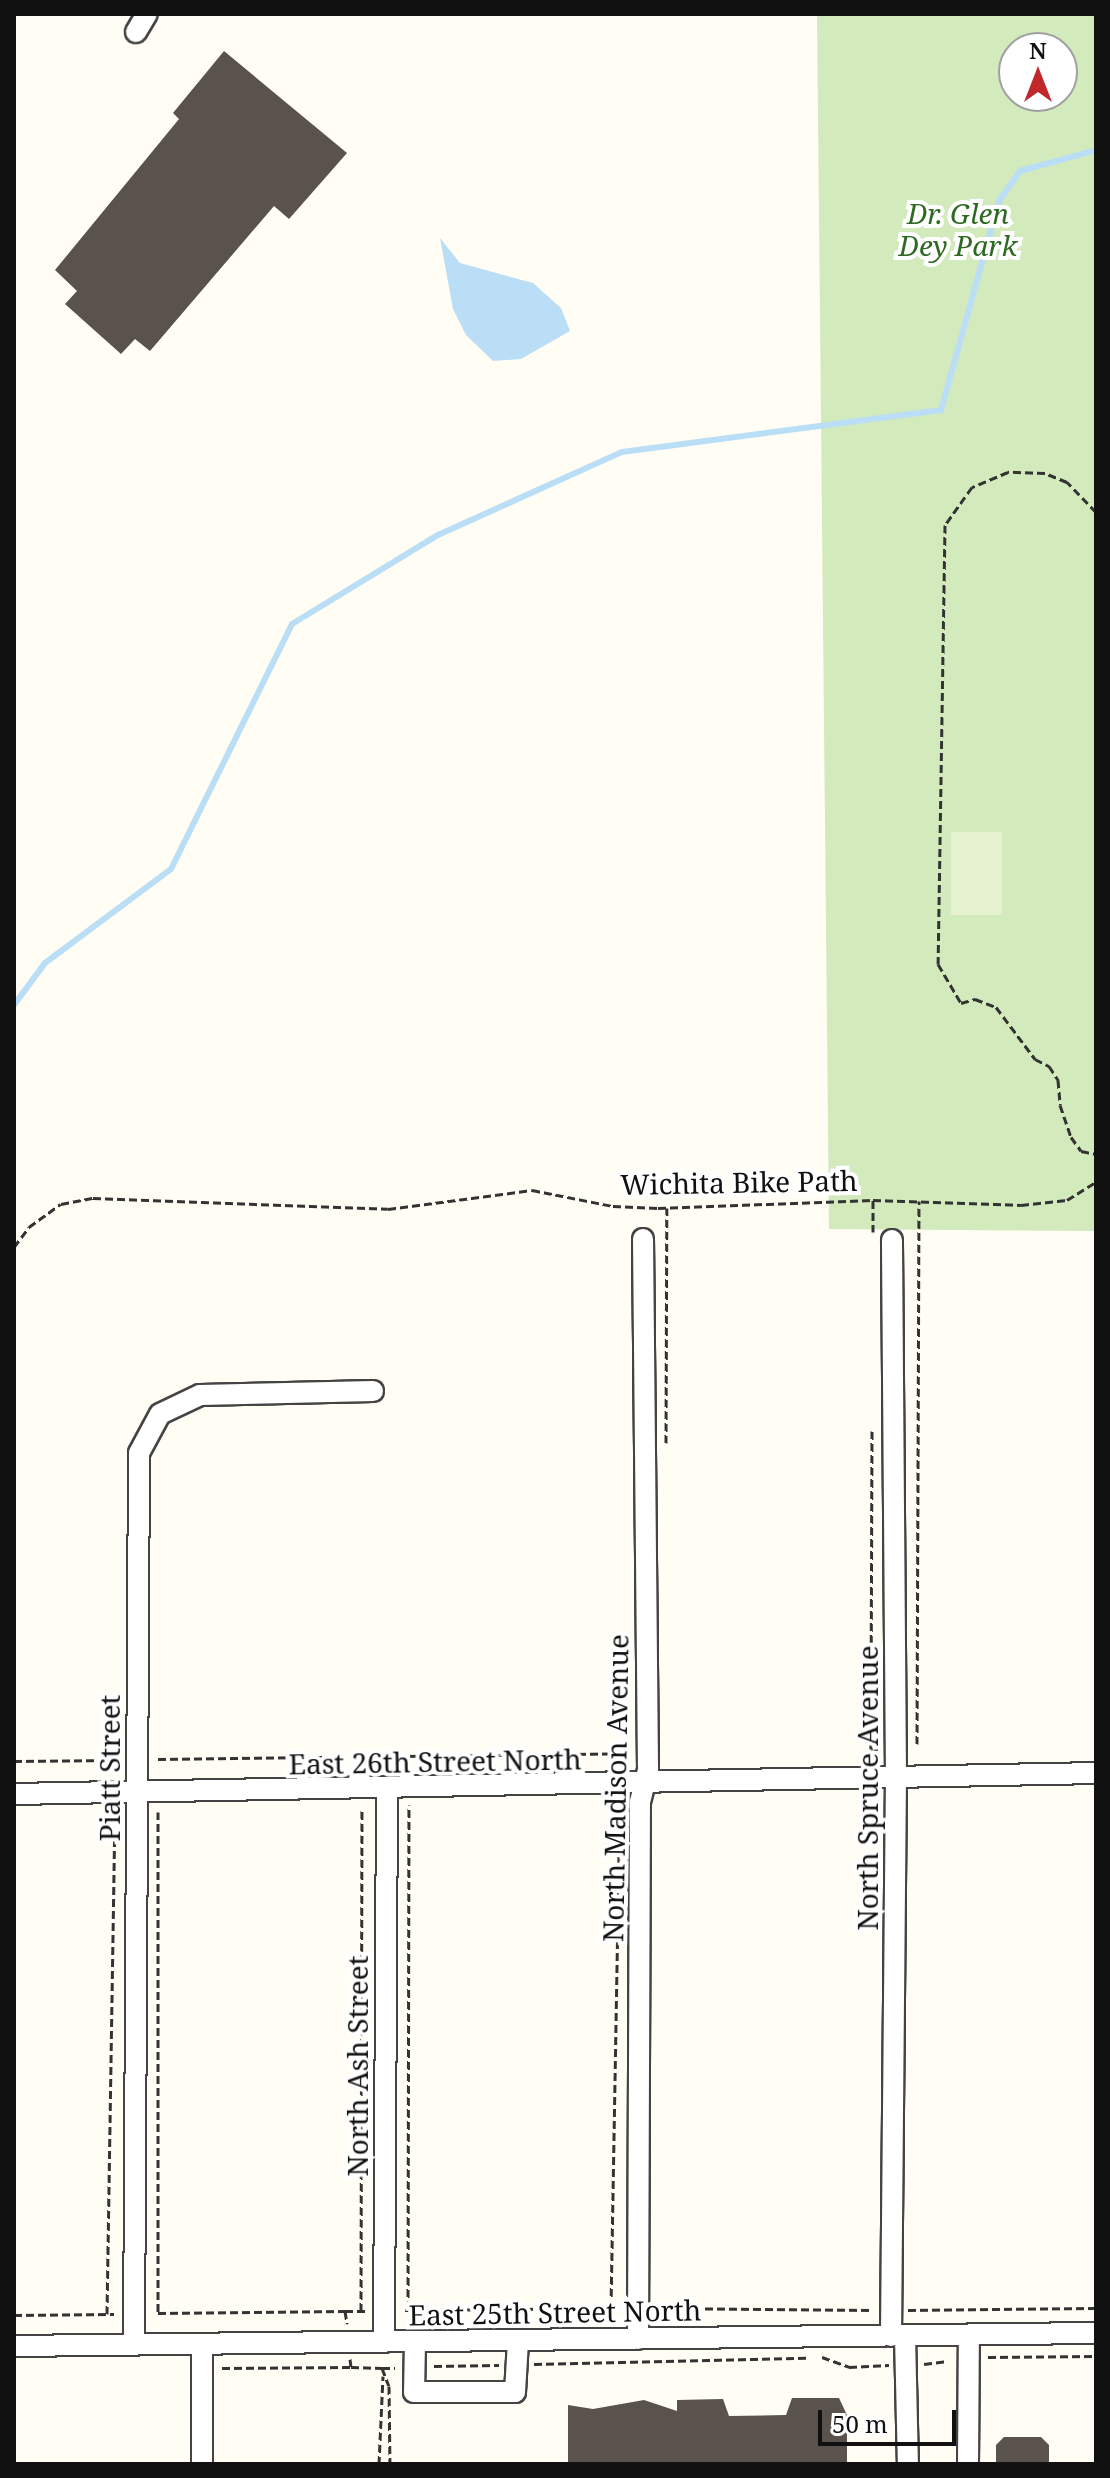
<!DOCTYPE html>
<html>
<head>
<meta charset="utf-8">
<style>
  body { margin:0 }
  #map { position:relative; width:1110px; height:2478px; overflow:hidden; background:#fffdf4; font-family:"Noto Serif",serif }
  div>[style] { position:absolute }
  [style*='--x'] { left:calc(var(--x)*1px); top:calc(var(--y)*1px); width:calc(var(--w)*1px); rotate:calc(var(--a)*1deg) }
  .green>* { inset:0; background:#d3eabd }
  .pitch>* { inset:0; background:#e5f1cf; transform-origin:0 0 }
  .water>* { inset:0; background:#b9def6 }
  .stream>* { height:6px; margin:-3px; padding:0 3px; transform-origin:3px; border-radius:3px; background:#b9def6 }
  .building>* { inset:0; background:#59524d }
  .path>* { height:3px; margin-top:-1.5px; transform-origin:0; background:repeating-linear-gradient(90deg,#333 0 8px,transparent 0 12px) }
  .roads { filter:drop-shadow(2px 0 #444) drop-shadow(-2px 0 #444) drop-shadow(0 2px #444) drop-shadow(0 -2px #444) }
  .minor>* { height:20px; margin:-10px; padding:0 10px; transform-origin:10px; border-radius:10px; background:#fff }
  span { translate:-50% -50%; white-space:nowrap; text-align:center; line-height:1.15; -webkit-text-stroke:8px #fff; paint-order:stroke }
  .park-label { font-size:28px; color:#2d6920; font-style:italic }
  .street-label { font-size:28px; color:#111 }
  .frame { position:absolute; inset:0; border:16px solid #111; pointer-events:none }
  .north { position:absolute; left:998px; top:32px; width:80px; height:80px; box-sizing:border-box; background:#fff; border:2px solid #a0a0a0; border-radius:50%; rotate:0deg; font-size:22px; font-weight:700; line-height:32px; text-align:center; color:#111 }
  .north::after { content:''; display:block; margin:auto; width:28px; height:36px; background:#c1282c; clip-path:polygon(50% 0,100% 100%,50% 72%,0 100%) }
  .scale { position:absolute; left:818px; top:2410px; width:138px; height:36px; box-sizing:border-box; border:4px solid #111; border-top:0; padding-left:10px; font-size:24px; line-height:28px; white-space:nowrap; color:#111; -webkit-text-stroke:6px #fff; paint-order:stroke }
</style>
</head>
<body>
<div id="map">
  <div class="green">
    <div style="clip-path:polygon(evenodd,817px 14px,1096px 14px,1096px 1231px,829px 1229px,817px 14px,1014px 48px,1062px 48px,1062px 96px,1014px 96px,1014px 48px)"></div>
  </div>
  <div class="pitch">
    <div style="left:951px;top:832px;width:51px;height:83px"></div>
  </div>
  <div class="water">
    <div style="clip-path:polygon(440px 238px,460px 263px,533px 283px,561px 308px,570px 331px,521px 359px,493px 361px,466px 335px,453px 309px)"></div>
  </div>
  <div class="stream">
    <div style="--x:14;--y:1005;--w:52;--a:-53.6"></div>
    <div style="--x:45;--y:963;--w:157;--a:-36.7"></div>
    <div style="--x:171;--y:869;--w:273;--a:-63.7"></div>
    <div style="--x:292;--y:624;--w:171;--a:-31.4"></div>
    <div style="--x:438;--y:535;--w:202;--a:-24.3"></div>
    <div style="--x:622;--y:452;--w:322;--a:-7.5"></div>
    <div style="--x:941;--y:410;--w:217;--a:-74.5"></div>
    <div style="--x:999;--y:201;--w:37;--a:-55"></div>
    <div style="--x:1020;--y:171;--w:79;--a:-15.4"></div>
  </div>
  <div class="building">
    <div style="clip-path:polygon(224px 51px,347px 153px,289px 219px,274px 206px,150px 351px,135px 339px,121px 354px,65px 304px,77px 291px,55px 270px,179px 119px,173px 113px)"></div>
    <div style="clip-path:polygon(792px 2398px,839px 2398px,847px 2415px,847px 2464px,568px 2464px,568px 2405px,593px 2409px,644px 2400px,677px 2411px,677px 2400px,723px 2399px,729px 2416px,786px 2415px)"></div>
    <div style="clip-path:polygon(1004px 2437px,1041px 2437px,1049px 2445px,1049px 2464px,996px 2464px,996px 2445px)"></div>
  </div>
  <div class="path">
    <div style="--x:1096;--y:512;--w:42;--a:-134"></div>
    <div style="--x:1067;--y:482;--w:24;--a:-158"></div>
    <div style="--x:1045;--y:473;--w:37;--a:-178"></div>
    <div style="--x:1008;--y:472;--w:39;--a:157"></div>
    <div style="--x:972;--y:487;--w:47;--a:125.4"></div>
    <div style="--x:945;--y:525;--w:439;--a:90.9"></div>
    <div style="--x:938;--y:964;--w:45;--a:59.5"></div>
    <div style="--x:961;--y:1003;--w:15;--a:-16"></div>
    <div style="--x:975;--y:999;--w:22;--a:21"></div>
    <div style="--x:996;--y:1007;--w:65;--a:53.1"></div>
    <div style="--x:1035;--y:1059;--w:16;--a:27"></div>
    <div style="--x:1049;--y:1066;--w:17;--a:57"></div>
    <div style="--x:1058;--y:1080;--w:25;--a:85"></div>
    <div style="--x:1060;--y:1105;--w:34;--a:71"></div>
    <div style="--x:1071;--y:1137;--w:17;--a:54"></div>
    <div style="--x:1081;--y:1151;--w:15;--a:11"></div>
    <div style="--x:1096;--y:745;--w:15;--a:90"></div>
    <div style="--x:873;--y:1232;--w:32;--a:-90"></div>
    <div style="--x:14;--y:1247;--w:25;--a:-53"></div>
    <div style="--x:29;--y:1227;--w:39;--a:-36"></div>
    <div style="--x:61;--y:1204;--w:33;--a:-11"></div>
    <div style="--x:93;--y:1198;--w:295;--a:2.1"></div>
    <div style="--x:388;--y:1209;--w:145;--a:-7.5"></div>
    <div style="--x:532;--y:1190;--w:83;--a:11.2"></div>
    <div style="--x:613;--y:1206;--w:45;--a:2.5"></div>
    <div style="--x:658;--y:1208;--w:215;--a:-2.1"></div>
    <div style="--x:873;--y:1200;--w:148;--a:1.9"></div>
    <div style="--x:1021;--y:1205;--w:46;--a:-6.2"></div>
    <div style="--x:1067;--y:1200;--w:34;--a:-32"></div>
    <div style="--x:872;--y:1431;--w:318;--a:90.2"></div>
    <div style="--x:871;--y:1749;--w:7;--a:0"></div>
    <div style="--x:666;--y:1443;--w:235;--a:-89.8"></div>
    <div style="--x:917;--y:1744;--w:543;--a:-89.79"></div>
    <div style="--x:158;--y:1759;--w:472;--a:-0.7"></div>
    <div style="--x:14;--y:1761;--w:104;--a:-0.6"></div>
    <div style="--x:158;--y:1812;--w:501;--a:90"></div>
    <div style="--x:611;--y:2308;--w:508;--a:-88.99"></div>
    <div style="--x:657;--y:2308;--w:216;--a:0.5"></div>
    <div style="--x:408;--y:2309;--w:504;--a:-89.89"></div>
    <div style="--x:405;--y:2310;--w:212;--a:-0.5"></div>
    <div style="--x:908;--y:2310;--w:188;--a:-0.6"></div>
    <div style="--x:345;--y:2311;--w:20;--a:0"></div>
    <div style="--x:361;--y:2311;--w:501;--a:-89.89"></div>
    <div style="--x:158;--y:2313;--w:187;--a:-0.6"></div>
    <div style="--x:345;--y:2311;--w:13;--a:81"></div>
    <div style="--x:107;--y:2314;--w:504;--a:-89.09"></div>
    <div style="--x:14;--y:2315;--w:100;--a:-0.6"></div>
    <div style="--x:822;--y:2357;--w:29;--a:20"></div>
    <div style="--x:849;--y:2367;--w:40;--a:-2.9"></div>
    <div style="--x:988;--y:2357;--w:108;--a:-0.5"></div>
    <div style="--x:350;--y:2359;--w:8;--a:83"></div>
    <div style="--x:351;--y:2367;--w:31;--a:2"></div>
    <div style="--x:382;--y:2368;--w:19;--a:69"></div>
    <div style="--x:389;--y:2386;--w:78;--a:89.3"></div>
    <div style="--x:534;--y:2364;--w:273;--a:-1.3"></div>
    <div style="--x:924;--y:2364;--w:24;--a:-7"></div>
    <div style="--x:434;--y:2366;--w:65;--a:-0.9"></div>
    <div style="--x:222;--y:2368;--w:129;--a:-0.4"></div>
    <div style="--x:382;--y:2368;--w:13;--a:0"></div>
    <div style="--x:379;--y:2464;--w:88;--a:-87.4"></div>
  </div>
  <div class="roads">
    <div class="minor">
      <div style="--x:136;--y:32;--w:21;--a:-59"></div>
      <div style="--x:14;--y:1794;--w:1082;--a:-1.11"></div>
      <div style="--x:891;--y:2336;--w:559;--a:-89.49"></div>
      <div style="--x:896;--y:1777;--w:537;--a:-90.43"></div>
      <div style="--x:905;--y:2336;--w:128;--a:88.7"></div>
      <div style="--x:638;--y:2339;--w:537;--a:-89.79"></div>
      <div style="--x:640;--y:1802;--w:34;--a:-76"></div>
      <div style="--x:648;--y:1769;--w:530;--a:-90.54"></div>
      <div style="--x:384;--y:2342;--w:551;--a:-89.69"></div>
      <div style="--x:415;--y:2342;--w:50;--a:91.1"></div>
      <div style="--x:414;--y:2392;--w:101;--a:0"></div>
      <div style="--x:515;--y:2392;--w:51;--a:-86.6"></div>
      <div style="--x:134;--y:2345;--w:892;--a:-89.68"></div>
      <div style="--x:139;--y:1453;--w:44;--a:-61.7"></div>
      <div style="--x:160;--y:1414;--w:44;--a:-25.4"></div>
      <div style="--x:200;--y:1395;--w:173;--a:-1.3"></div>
      <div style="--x:202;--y:2345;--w:119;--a:90"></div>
      <div style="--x:14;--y:2346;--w:1082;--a:-0.69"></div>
      <div style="--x:968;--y:2464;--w:129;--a:-89.6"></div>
    </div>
  </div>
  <div class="park-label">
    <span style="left:958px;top:229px">Dr. Glen<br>Dey Park</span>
  </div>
  <div class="street-label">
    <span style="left:739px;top:1182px;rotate:-1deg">Wichita Bike Path</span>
    <span style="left:435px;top:1761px;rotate:-1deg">East 26th Street North</span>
    <span style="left:109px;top:1768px;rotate:-90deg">Piatt Street</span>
    <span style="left:615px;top:1788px;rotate:-89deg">North Madison Avenue</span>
    <span style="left:867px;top:1788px;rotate:-90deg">North Spruce Avenue</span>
    <span style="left:357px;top:2066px;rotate:-90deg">North Ash Street</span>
    <span style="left:555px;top:2312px;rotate:-1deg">East 25th Street North</span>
  </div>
  <div class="frame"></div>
  <div class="north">N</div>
  <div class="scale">50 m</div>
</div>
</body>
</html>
